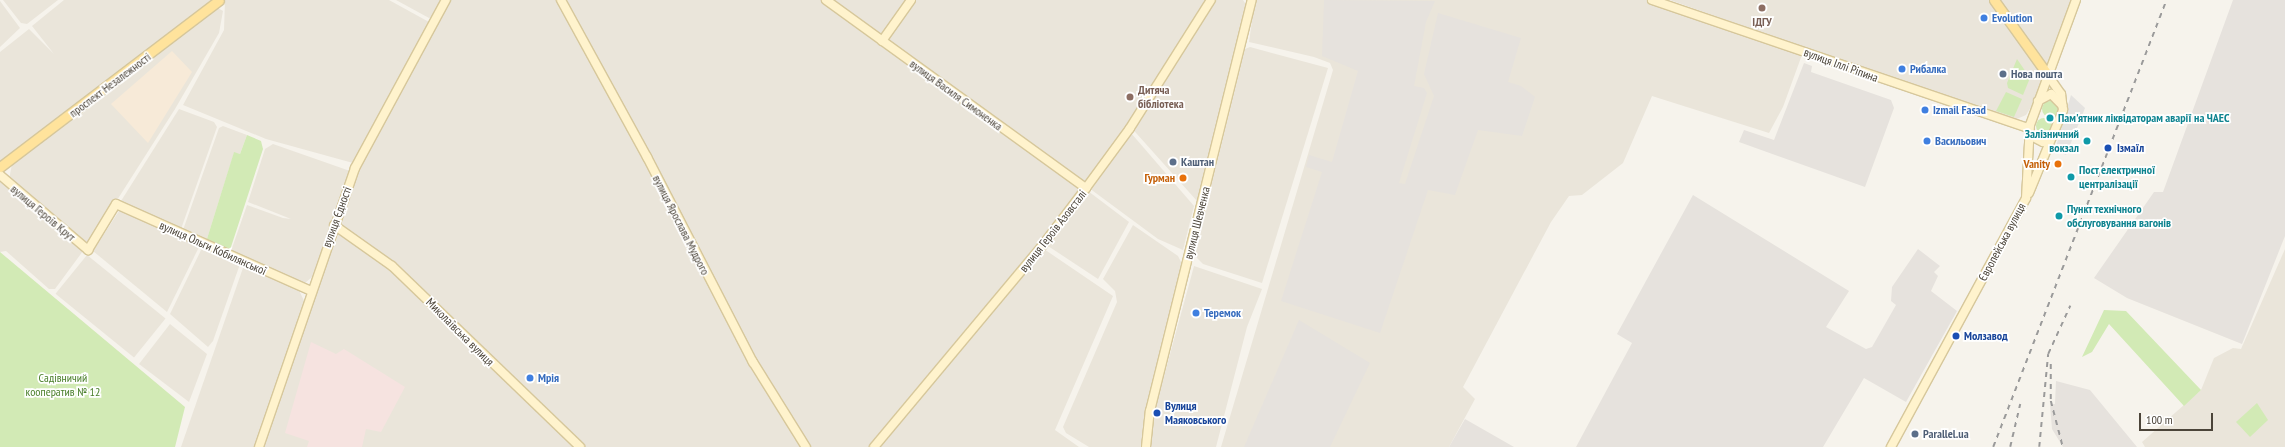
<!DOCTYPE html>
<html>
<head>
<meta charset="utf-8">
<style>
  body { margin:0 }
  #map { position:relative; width:2285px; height:447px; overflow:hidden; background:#f6f3ec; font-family:"PT Sans Narrow",sans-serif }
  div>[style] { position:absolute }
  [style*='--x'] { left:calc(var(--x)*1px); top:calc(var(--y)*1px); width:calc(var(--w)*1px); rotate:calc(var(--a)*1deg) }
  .residential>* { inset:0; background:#eae5da; transform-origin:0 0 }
  .commercial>* { inset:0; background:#f7ead8 }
  .industrial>* { inset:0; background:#e6e2dd }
  .medical>* { inset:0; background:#f6e3e0 }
  .green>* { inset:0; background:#d2eab5 }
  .round { border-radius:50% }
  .parking>* { inset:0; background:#e5e3e0 }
  .roads { filter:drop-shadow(1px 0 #d6c79b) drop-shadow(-1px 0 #d6c79b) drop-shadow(0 1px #d6c79b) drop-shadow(0 -1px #d6c79b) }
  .secondary>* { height:8px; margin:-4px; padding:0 4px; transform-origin:4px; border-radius:4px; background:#fff3cd }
  .primary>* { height:9px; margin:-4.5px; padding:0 4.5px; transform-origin:4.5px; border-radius:4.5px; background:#ffe39c }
  .rail>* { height:1.5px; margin-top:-0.75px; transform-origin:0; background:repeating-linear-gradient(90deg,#9a9a9a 0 5px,transparent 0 10px) }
  .dots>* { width:11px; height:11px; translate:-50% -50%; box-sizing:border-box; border:2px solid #fff; border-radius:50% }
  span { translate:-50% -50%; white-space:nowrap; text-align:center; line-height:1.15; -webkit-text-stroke:3.5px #fff; paint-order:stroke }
  .shop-label { font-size:12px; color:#366cbe; font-weight:700 }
  .left { translate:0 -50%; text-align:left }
  .education-label { font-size:12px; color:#785e54; font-weight:700 }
  .street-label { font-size:12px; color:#4b4439 }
  .service-label { font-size:12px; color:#4e5e75; font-weight:700 }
  .culture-label { font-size:12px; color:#0d838f; font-weight:700 }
  .right { translate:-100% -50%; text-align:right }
  .transit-label { font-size:12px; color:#164399; font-weight:700 }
  .food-label { font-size:12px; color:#c56008; font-weight:700 }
  .park-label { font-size:12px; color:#4a7f2a }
  .scale { position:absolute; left:2139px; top:413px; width:74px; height:18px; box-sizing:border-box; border:2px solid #4b4439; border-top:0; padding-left:5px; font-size:12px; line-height:14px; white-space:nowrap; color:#4b4439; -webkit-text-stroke:3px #fff; paint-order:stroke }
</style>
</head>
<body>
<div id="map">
  <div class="residential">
    <div style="clip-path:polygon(3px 0,58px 0,27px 24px,21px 23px)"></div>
    <div style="clip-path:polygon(64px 0,214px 0,0 163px,0 52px,29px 29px,54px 54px,32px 26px)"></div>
    <div style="clip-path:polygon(225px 0,389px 0,429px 22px,353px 163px,266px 139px,183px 105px,224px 30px)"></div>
    <div style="clip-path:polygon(396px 0,444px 0,435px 16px,429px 18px)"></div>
    <div style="clip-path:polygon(451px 0,1243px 0,1247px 6px,1197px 201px,1128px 124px,1038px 245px,1113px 296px,1055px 430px,1079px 447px,262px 447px,359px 168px)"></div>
    <div style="clip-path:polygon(1255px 0,1652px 0,1803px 52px,1783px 107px,1769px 133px,1652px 96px,1623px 163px,1582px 195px,1569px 196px,1551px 222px,1463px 387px,1475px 399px,1449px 447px,1221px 447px,1333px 70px,1330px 63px,1314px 57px,1249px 42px)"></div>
    <div style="clip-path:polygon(1670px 0,2074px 0,2041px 91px,2026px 115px,2012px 121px)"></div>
    <div style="clip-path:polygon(0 1px,20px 28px,0 47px)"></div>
    <div style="clip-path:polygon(216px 7px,223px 11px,219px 33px,175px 109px,91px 241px,85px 243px,9px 180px,12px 164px)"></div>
    <div style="clip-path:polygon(1250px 47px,1328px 68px,1262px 283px,1203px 264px,1194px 255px,1245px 49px)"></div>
    <div style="clip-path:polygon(179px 109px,214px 122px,217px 127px,181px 229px,121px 201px)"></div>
    <div style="clip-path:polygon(223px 126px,247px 135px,240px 154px,234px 153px,206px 242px,183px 230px,219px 128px)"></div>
    <div style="clip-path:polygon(1131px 133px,1194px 206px,1183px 250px,1158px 239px,1089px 188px)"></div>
    <div style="clip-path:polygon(273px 144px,350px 171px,312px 277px,305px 283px,231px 251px,247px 205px,283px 218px,291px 219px,248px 202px,265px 149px)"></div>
    <div style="clip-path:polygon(0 181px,83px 251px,55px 289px,49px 289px,6px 251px,0 252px)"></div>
    <div style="clip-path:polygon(1088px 191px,1129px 222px,1098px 279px,1048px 246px)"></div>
    <div style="clip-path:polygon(119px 211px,200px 245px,167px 312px,93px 251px)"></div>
    <div style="clip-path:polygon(1133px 225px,1178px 256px,1182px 264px,1146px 410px,1142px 447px,1089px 447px,1066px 433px,1063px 427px,1117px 302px,1115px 291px,1103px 279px)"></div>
    <div style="clip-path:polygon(203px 246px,240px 264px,213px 341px,208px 347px,170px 314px)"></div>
    <div style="clip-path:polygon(2285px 249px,2285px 447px,2145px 447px,2142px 442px,2201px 390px,2214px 358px,2233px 348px,2241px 349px)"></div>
    <div style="left:87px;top:255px;width:101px;height:50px;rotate:39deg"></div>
    <div style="clip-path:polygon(244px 265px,298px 288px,305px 303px,254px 447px,181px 447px)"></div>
    <div style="clip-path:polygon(1194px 266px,1262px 289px,1247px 327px,1216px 447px,1149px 447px,1154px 413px)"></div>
    <div style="clip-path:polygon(170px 324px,207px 354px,189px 402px,139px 364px)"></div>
  </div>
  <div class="commercial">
    <div style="clip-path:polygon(172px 51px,192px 72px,148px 143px,111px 104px)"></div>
  </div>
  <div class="industrial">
    <div style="clip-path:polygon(1324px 0,1435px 1px,1426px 22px,1414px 86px,1424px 88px,1427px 93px,1399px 183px,1405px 184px,1434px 96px,1424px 74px,1438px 13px,1521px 38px,1508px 82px,1521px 86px,1535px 97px,1522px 136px,1478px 130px,1455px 195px,1428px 190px,1380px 333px,1281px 301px,1322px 172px,1306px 167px,1309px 155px,1332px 162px,1358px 71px,1322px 56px)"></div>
    <div style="clip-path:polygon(2233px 0,2285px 0,2285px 236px,2242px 344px,2127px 298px,2094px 278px,2154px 192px,2163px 192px)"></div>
    <div style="clip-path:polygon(1804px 63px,1812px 66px,1811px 72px,1891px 100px,1894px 108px,1865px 187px,1739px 142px,1744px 130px,1774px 140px)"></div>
    <div style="clip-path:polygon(1693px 195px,1849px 291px,1826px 327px,1866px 349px,1872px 347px,1896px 305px,1891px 301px,1892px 287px,1918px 249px,1940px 266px,1934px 272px,1938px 276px,1931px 291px,1957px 311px,1906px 402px,1864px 378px,1823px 447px,1576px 447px,1632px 343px,1617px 334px)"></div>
    <div style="clip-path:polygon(1299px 320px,1370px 363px,1330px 447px,1244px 447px)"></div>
    <div style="clip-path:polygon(2056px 381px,2090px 390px,2137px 447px,2063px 447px,2052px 429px,2050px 404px,2055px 404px)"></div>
    <div style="clip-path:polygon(1465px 419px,1514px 447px,1449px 447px)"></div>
  </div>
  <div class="medical">
    <div style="clip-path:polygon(311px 342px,336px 354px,344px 349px,405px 387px,381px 432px,366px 429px,362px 447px,307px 447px,309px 441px,285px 433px)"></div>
  </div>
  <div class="green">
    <div style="clip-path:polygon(2017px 59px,2030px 78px,2023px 95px,2008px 88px,2007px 83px)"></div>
    <div style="clip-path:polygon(2006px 92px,2022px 99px,2014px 117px,1996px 111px)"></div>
    <div class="round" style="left:2042px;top:101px;width:16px;height:16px"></div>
    <div class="round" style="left:2036px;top:118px;width:16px;height:16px"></div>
    <div style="clip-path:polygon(247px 135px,261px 141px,263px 149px,230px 250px,206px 242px,234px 152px,240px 154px)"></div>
    <div style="clip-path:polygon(0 252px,185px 407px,175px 447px,0 447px)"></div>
    <div style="clip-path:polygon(2104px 310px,2126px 311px,2201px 390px,2184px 406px,2109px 324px,2092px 352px,2082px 357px)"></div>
    <div style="clip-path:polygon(2257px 403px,2268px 420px,2250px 437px,2236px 422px)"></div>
  </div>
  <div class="parking">
    <div style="clip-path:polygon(2071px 95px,2085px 108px,2066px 155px,2055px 150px)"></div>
  </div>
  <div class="roads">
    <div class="secondary">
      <div style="--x:561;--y:0;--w:179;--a:61.3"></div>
      <div style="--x:647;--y:157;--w:231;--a:62.7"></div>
      <div style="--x:753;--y:362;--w:100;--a:58.1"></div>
      <div style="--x:826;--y:0;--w:321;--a:35.9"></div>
      <div style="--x:1652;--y:0;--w:398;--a:18.8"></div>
      <div style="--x:882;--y:41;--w:50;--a:-54.7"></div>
      <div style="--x:2038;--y:101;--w:15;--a:-28"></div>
      <div style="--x:2051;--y:94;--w:16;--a:45"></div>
      <div style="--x:2031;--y:136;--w:13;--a:27"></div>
      <div style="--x:2043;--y:142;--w:12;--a:-31"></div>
      <div style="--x:0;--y:175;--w:116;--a:40.4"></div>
      <div style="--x:88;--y:250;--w:54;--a:-58.7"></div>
      <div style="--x:116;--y:204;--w:214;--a:24"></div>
      <div style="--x:2029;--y:193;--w:90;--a:-67.7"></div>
      <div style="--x:2063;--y:110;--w:16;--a:-97"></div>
      <div style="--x:2061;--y:94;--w:24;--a:-125"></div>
      <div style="--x:334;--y:225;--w:71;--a:35.3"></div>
      <div style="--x:392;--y:266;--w:261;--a:43.9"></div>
      <div style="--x:259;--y:447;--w:295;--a:-71"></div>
      <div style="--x:355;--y:168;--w:191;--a:-61.6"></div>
      <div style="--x:874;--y:447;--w:262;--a:-50.1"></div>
      <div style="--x:1042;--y:246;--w:73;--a:-52.8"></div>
      <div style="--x:1086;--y:188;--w:74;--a:-53.7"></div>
      <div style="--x:1130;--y:128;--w:151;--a:-57.7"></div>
      <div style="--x:1146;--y:447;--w:36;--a:-84"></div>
      <div style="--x:1150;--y:411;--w:423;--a:-76.1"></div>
      <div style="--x:1891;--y:447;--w:283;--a:-61.5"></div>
      <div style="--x:2026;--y:198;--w:73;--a:-86.9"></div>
      <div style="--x:2030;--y:125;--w:133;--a:-69.8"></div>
    </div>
    <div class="primary">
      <div style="--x:1994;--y:0;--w:91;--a:54.4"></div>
      <div style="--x:0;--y:167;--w:275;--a:-37.3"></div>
    </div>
  </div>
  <div class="rail">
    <div style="--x:2051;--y:364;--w:37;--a:90"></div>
    <div style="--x:2051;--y:401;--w:48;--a:75.4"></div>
    <div style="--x:1993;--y:447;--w:479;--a:-68.8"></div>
    <div style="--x:2010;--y:447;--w:44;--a:-76.9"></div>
    <div style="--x:2039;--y:447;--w:93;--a:-84.5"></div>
    <div style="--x:2048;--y:354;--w:53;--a:-65.4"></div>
  </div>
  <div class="dots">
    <div style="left:1762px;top:8px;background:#8d6e63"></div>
    <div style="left:1984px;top:18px;background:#3f7fe0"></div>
    <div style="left:1902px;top:69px;background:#3f7fe0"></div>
    <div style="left:2003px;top:74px;background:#5c6f8a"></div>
    <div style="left:1130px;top:97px;background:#8d6e63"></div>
    <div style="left:1925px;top:110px;background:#3f7fe0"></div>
    <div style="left:2050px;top:118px;background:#0f9aa8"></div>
    <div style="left:1927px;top:141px;background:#3f7fe0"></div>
    <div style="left:2087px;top:141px;background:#0f9aa8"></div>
    <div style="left:2108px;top:148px;background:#1a4fb4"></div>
    <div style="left:1173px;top:162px;background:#5c6f8a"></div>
    <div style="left:2058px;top:164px;background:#e8710a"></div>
    <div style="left:2071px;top:177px;background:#0f9aa8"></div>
    <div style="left:1183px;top:178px;background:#e8710a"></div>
    <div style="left:2059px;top:216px;background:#0f9aa8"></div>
    <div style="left:1196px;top:313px;background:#3f7fe0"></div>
    <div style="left:1956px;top:336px;background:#1a4fb4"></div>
    <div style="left:530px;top:378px;background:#3f7fe0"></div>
    <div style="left:1157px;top:413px;background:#1a4fb4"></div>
    <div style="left:1915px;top:434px;background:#5c6f8a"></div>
  </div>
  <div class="shop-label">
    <span class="left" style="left:1992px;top:18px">Evolution</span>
    <span class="left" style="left:1910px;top:69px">Рибалка</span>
    <span class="left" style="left:1933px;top:110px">Izmail Fasad</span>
    <span class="left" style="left:1935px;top:141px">Васильович</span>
    <span class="left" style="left:1204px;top:313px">Теремок</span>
    <span class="left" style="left:538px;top:378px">Мрія</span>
  </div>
  <div class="education-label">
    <span style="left:1762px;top:22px">ІДГУ</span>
    <span class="left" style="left:1138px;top:97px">Дитяча<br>бібліотека</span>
  </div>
  <div class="street-label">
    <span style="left:1841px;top:65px;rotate:20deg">вулиця Іллі Ріпина</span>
    <span style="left:110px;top:85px;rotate:-37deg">проспект Незалежності</span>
    <span style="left:956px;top:95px;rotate:36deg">вулиця Василя Симоненка</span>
    <span style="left:43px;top:213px;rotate:40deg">вулиця Героїв Крут</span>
    <span style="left:337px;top:217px;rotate:-70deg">вулиця Єдності</span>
    <span style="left:1197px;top:223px;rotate:-76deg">вулиця Шевченка</span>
    <span style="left:681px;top:225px;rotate:63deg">вулиця Ярослава Мудрого</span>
    <span style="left:1053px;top:231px;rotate:-52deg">вулиця Героїв Азовсталі</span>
    <span style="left:2002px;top:242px;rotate:-62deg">Європейська вулиця</span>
    <span style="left:213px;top:248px;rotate:24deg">вулиця Ольги Кобилянської</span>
    <span style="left:460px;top:332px;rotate:45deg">Миколаївська вулиця</span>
  </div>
  <div class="service-label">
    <span class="left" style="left:2011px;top:74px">Нова пошта</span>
    <span class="left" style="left:1181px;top:162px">Каштан</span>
    <span class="left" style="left:1923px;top:434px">Parallel.ua</span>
  </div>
  <div class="culture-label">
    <span class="left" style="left:2058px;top:118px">Пам'ятник ліквідаторам аварії на ЧАЕС</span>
    <span class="right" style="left:2079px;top:141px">Залізничний<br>вокзал</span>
    <span class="left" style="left:2079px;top:177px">Пост електричної<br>централізації</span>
    <span class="left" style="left:2067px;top:216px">Пункт технічного<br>обслуговування вагонів</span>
  </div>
  <div class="transit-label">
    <span class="left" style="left:2117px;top:148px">Ізмаїл</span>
    <span class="left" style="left:1964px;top:336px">Молзавод</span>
    <span class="left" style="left:1165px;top:413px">Вулиця<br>Маяковського</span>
  </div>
  <div class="food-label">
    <span class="right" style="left:2050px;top:164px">Vanity</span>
    <span class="right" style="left:1175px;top:178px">Гурман</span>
  </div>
  <div class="park-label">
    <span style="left:63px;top:385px">Садівничий<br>кооператив № 12</span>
  </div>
  <div class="scale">100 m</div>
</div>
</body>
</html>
